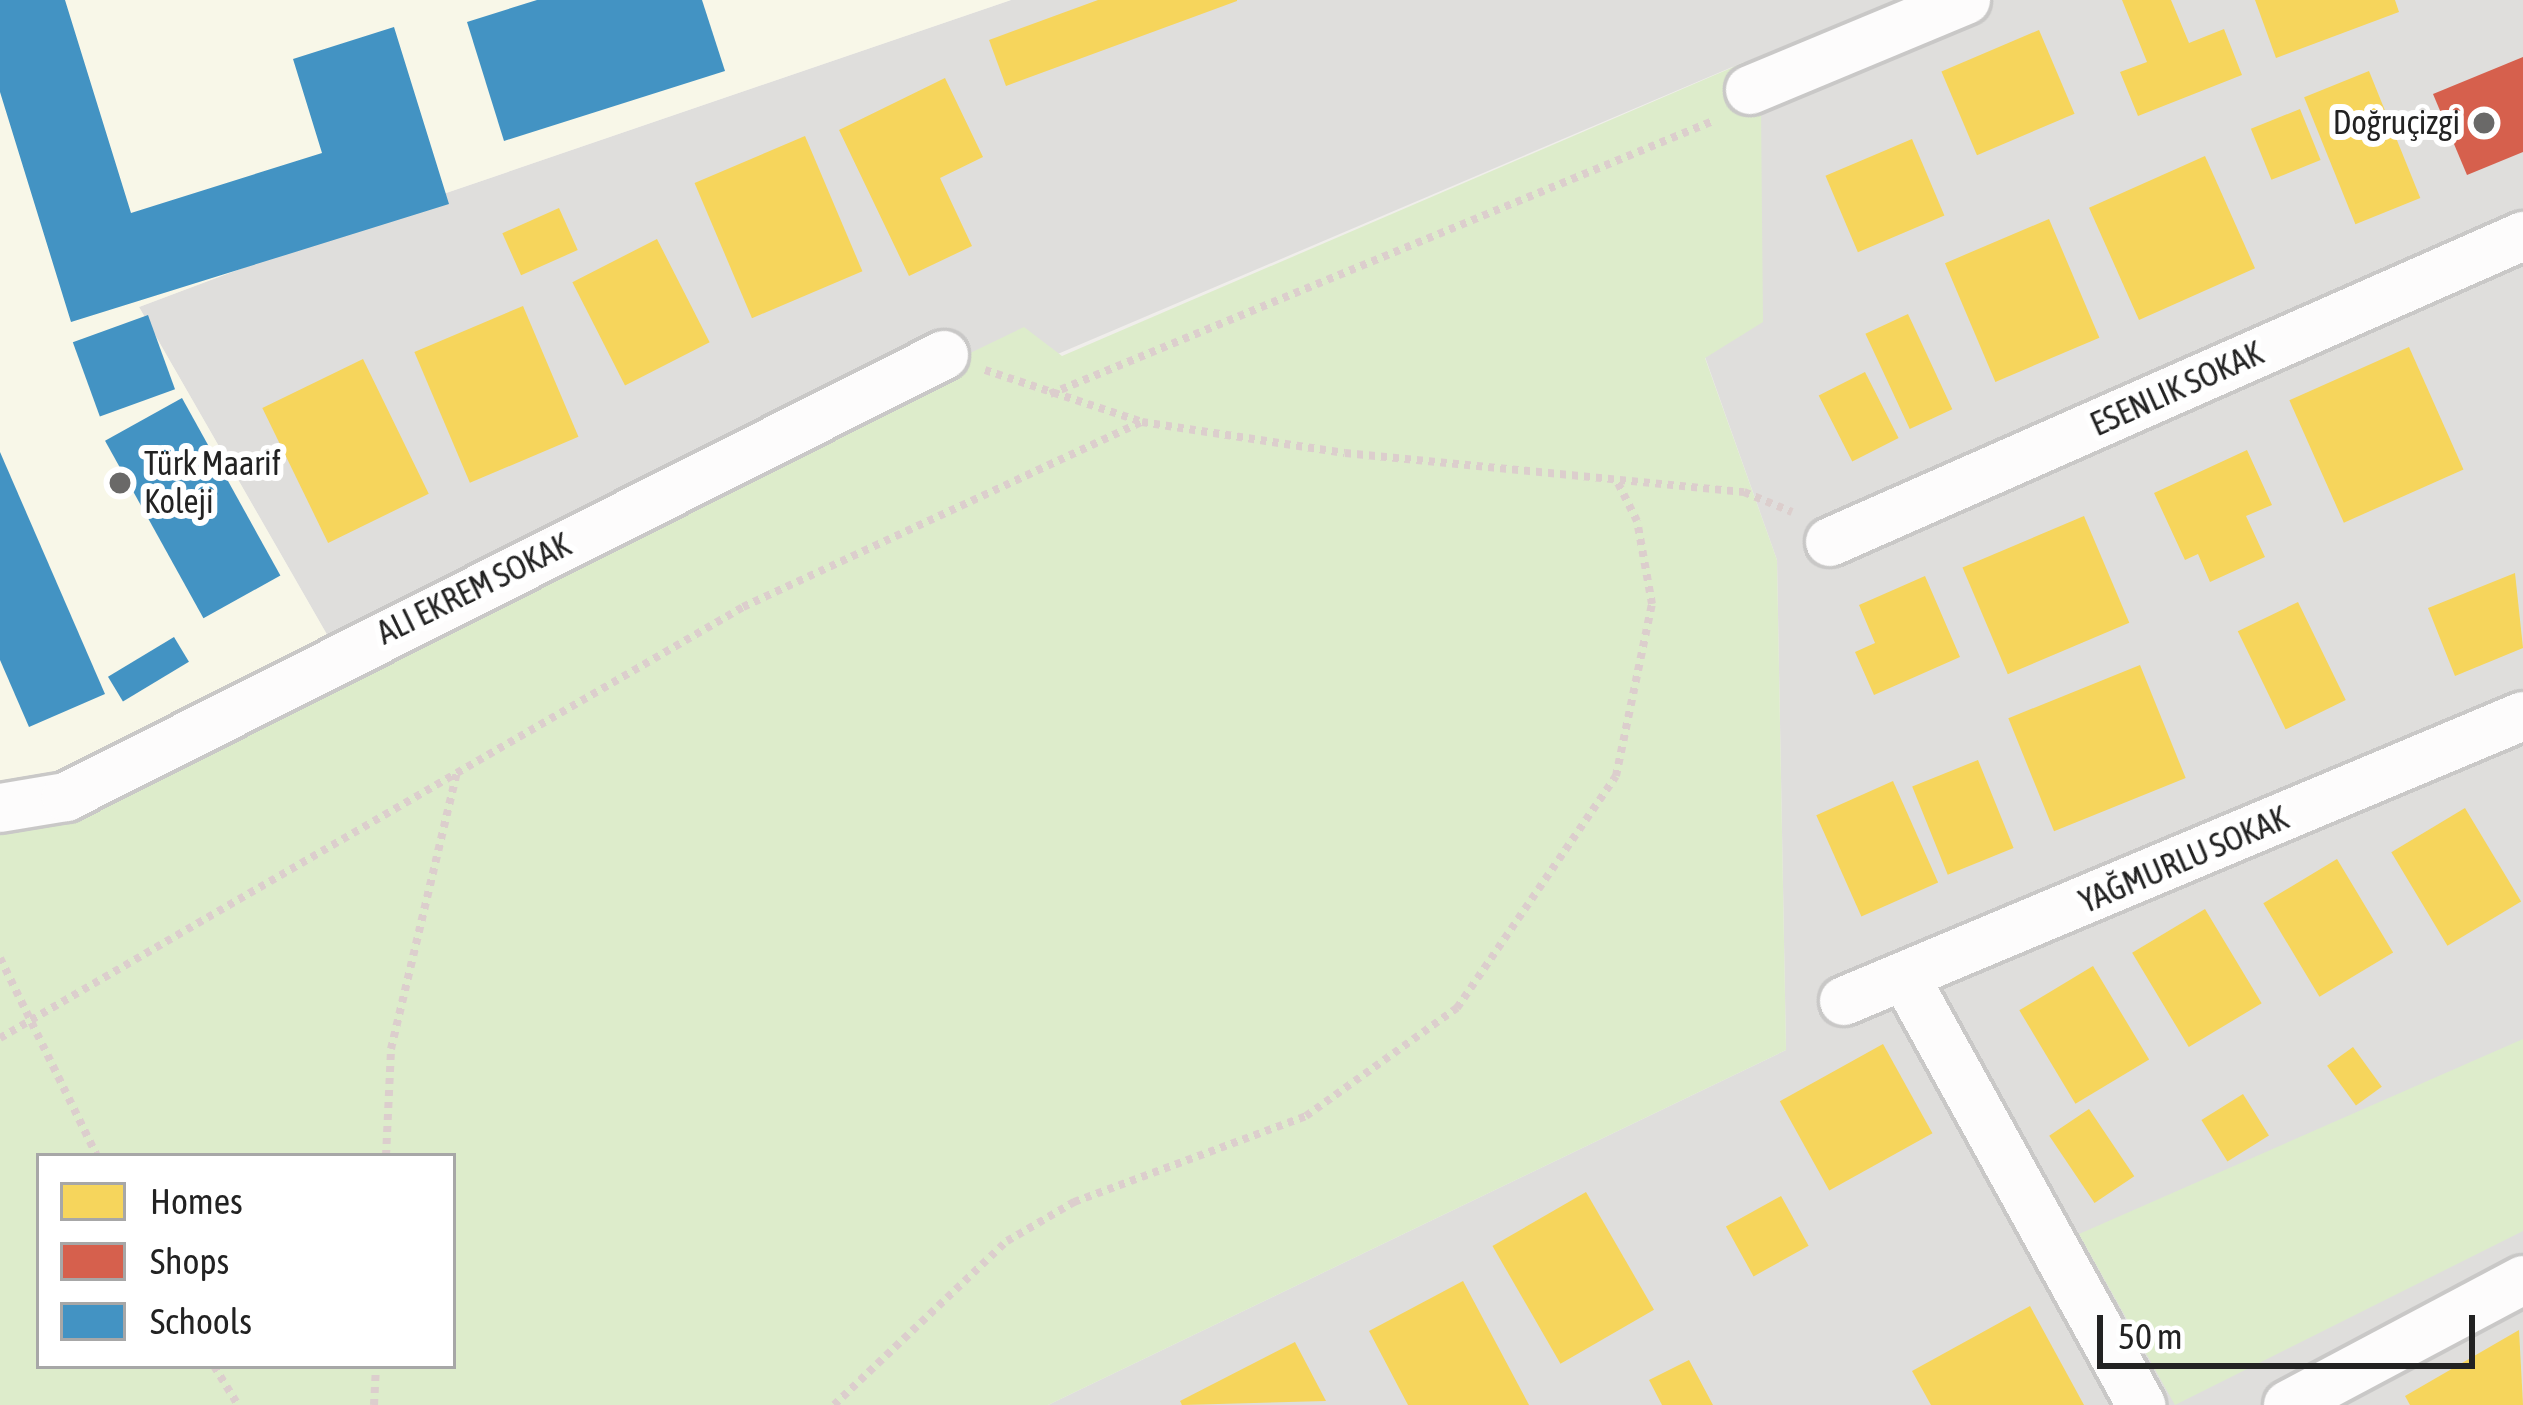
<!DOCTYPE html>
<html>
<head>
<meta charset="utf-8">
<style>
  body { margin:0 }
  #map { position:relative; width:2523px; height:1405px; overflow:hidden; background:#f0eeeb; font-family:"Asap Condensed",sans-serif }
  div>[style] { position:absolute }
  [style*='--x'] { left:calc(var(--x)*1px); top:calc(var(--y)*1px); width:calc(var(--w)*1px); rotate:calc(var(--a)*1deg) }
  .residential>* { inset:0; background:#dfdedc }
  .education>* { inset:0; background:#f8f7e8 }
  .grass>* { inset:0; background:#ddeccb }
  .homes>* { inset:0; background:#f6d55c; transform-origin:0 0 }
  .shops>* { inset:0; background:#d6604d }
  .schools>* { inset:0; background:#4393c3; transform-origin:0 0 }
  .path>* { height:8px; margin-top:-4px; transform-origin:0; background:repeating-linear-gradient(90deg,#dccecd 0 6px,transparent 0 12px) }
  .roads { filter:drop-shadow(3px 0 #c9c8c7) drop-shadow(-3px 0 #c9c8c7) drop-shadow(0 3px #c9c8c7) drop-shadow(0 -3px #c9c8c7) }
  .minor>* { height:48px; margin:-24px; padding:0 24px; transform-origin:24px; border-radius:24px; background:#fdfcfc }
  .dots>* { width:33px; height:33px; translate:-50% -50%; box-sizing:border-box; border:6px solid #fff; border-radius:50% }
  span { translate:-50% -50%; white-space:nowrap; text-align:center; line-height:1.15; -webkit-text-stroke:12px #fff; paint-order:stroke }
  .poi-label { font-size:33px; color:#222 }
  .right { translate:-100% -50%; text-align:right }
  .left { translate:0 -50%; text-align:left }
  .street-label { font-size:33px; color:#222 }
  .legend { position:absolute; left:36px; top:1153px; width:420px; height:216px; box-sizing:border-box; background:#fff; border:3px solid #a7a7a7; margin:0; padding:15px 21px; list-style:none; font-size:36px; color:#222 }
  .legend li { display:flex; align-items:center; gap:24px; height:60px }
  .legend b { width:60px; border:3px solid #a7a7a7 }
  .scale { position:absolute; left:2097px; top:1315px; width:378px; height:54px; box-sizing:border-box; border:6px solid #222; border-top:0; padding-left:15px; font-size:36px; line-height:42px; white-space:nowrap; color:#222; -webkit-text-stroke:9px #fff; paint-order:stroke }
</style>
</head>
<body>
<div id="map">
  <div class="residential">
    <div style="clip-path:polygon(1011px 0,2523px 0,2523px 1405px,1048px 1405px,1786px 1050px,1777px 560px,1705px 357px,1744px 62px,341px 659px,139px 307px,405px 207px)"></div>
  </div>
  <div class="education">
    <div style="clip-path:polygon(0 0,1011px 0,405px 207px,139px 307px,341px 659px,0 819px)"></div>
  </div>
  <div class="grass">
    <div style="clip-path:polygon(evenodd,1745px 62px,1761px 108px,1763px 322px,1705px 358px,1777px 560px,1786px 1050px,1048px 1405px,0 1405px,0 819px,1024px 327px,1062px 356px,1745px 62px,39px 1156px,453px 1156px,453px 1366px,39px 1366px,39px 1156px)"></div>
    <div style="clip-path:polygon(2523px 1039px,2523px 1231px,2175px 1405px,2079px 1234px)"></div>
  </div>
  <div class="homes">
    <div style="clip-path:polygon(1098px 0,1237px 0,1237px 1px,1006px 86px,989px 40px)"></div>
    <div style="clip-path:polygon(2122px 0,2171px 0,2189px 43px,2224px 29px,2242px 75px,2138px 116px,2120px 72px,2147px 62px)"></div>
    <div style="clip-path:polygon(2255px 0,2395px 0,2399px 12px,2276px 58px)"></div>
    <div style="left:2039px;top:30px;width:91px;height:106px;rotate:67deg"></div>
    <div style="left:2369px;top:71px;width:137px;height:70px;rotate:68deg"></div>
    <div style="clip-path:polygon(945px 78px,983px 157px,940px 178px,972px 246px,909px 276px,839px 130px)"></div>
    <div style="left:2300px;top:109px;width:55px;height:53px;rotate:68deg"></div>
    <div style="left:805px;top:136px;width:147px;height:120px;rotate:67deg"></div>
    <div style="left:1912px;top:139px;width:83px;height:94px;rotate:67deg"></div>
    <div style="left:2205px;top:156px;width:123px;height:127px;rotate:66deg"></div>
    <div style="left:559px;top:208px;width:46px;height:62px;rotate:66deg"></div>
    <div style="left:2049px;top:219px;width:129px;height:113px;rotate:67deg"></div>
    <div style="left:657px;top:239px;width:116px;height:95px;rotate:63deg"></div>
    <div style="left:523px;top:306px;width:142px;height:118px;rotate:67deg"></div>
    <div style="left:1908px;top:314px;width:105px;height:47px;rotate:65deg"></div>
    <div style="left:2409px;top:347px;width:134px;height:131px;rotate:66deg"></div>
    <div style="left:363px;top:359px;width:150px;height:112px;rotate:64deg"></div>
    <div style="left:1865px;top:372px;width:74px;height:52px;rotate:63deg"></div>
    <div style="clip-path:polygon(2247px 450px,2272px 505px,2246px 516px,2265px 557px,2210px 582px,2198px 554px,2185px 560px,2154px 493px)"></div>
    <div style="left:2084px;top:516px;width:116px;height:132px;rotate:67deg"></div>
    <div style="clip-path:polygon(2515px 573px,2523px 648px,2455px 676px,2428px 608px)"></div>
    <div style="clip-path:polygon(1925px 576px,1960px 657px,1874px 695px,1855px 652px,1875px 643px,1859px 605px)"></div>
    <div style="left:2298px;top:602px;width:109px;height:67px;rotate:64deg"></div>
    <div style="left:2140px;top:665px;width:122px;height:142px;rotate:68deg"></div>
    <div style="left:1978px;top:760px;width:95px;height:71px;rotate:68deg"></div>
    <div style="left:1893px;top:781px;width:111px;height:84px;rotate:66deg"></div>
    <div style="left:2465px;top:808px;width:109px;height:86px;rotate:59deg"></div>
    <div style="left:2337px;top:859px;width:109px;height:86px;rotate:59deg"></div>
    <div style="left:2205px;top:909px;width:110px;height:85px;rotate:59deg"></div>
    <div style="left:2093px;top:966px;width:109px;height:86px;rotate:59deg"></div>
    <div style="left:1883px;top:1044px;width:102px;height:118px;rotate:61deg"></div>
    <div style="left:2353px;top:1047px;width:49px;height:32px;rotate:54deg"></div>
    <div style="left:2243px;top:1094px;width:49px;height:49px;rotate:58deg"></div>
    <div style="left:2089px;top:1109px;width:81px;height:48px;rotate:56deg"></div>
    <div style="left:1586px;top:1192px;width:136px;height:108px;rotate:60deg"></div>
    <div style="left:1781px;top:1196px;width:57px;height:63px;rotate:61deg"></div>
    <div style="clip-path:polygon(1463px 1281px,1529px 1405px,1408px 1405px,1369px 1331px)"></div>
    <div style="clip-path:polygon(2030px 1306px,2084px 1405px,1931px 1405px,1912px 1371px)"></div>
    <div style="clip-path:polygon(2519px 1330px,2523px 1405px,2410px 1405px,2405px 1396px)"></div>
    <div style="clip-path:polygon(1295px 1342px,1326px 1401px,1182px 1405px,1180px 1401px)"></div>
    <div style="clip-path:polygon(1689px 1360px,1713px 1405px,1662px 1405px,1649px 1380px)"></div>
  </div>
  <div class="shops">
    <div style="clip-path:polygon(2523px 57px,2523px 152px,2467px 175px,2433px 94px)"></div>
  </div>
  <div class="schools">
    <div style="clip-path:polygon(0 0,65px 0,131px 213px,322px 153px,293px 59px,394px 27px,449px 204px,71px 322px,0 92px)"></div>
    <div style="clip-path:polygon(537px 0,702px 0,725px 71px,504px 141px,467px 22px)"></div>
    <div style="left:148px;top:315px;width:79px;height:80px;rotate:70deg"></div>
    <div style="left:182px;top:398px;width:203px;height:88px;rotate:61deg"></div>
    <div style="clip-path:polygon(0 452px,105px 694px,29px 727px,0 660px)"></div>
    <div style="left:174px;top:637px;width:29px;height:77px;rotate:59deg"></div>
  </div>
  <div class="path">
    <div style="--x:985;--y:370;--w:165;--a:18.3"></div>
    <div style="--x:1142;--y:422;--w:205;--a:8.7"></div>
    <div style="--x:1345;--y:453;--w:401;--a:5.6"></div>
    <div style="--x:1744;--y:492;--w:52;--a:22.6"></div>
    <div style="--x:1050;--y:394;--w:717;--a:-22.38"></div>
    <div style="--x:0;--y:958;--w:220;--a:63.9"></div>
    <div style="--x:0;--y:1038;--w:859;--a:-30.12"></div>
    <div style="--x:743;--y:607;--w:440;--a:-24.9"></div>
    <div style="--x:386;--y:1156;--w:107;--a:-87.3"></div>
    <div style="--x:391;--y:1049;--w:286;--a:-76.6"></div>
    <div style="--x:214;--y:1366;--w:46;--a:58.4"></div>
    <div style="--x:374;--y:1405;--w:39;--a:-87"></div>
    <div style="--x:834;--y:1405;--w:238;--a:-43.5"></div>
    <div style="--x:1007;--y:1241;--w:78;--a:-30.2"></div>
    <div style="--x:1074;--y:1202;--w:247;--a:-20.3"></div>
    <div style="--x:1306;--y:1116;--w:186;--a:-35.6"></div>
    <div style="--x:1457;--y:1008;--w:281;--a:-55.6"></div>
    <div style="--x:1616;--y:776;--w:176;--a:-78.2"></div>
    <div style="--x:1652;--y:604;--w:84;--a:-100.2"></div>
    <div style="--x:1637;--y:521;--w:45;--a:-116.6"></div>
  </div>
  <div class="roads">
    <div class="minor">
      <div style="--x:1750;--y:90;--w:234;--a:-22.6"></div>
      <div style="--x:1830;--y:542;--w:758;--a:-23.82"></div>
      <div style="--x:0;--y:808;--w:67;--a:-9.5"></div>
      <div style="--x:66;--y:797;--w:983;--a:-26.72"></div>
      <div style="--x:1906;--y:979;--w:487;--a:61.1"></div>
      <div style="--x:1844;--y:1001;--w:736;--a:-22.77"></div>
      <div style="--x:2288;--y:1405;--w:266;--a:-28"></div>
    </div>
  </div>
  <div class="dots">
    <div style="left:2484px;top:123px;background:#6a6968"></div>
    <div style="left:120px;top:483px;background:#6a6968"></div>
  </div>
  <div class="poi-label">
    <span class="right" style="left:2460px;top:123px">Doğruçizgi</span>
    <span class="left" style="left:144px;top:483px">Türk Maarif<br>Koleji</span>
  </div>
  <div class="street-label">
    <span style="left:2177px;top:389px;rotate:-24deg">ESENLIK SOKAK</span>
    <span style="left:474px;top:589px;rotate:-26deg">ALI EKREM SOKAK</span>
    <span style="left:2184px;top:860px;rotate:-23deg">YAĞMURLU SOKAK</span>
  </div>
  <ul class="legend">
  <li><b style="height:33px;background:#f6d55c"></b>Homes</li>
  <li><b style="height:33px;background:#d6604d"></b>Shops</li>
  <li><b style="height:33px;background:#4393c3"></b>Schools</li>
  </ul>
  <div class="scale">50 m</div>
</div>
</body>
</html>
